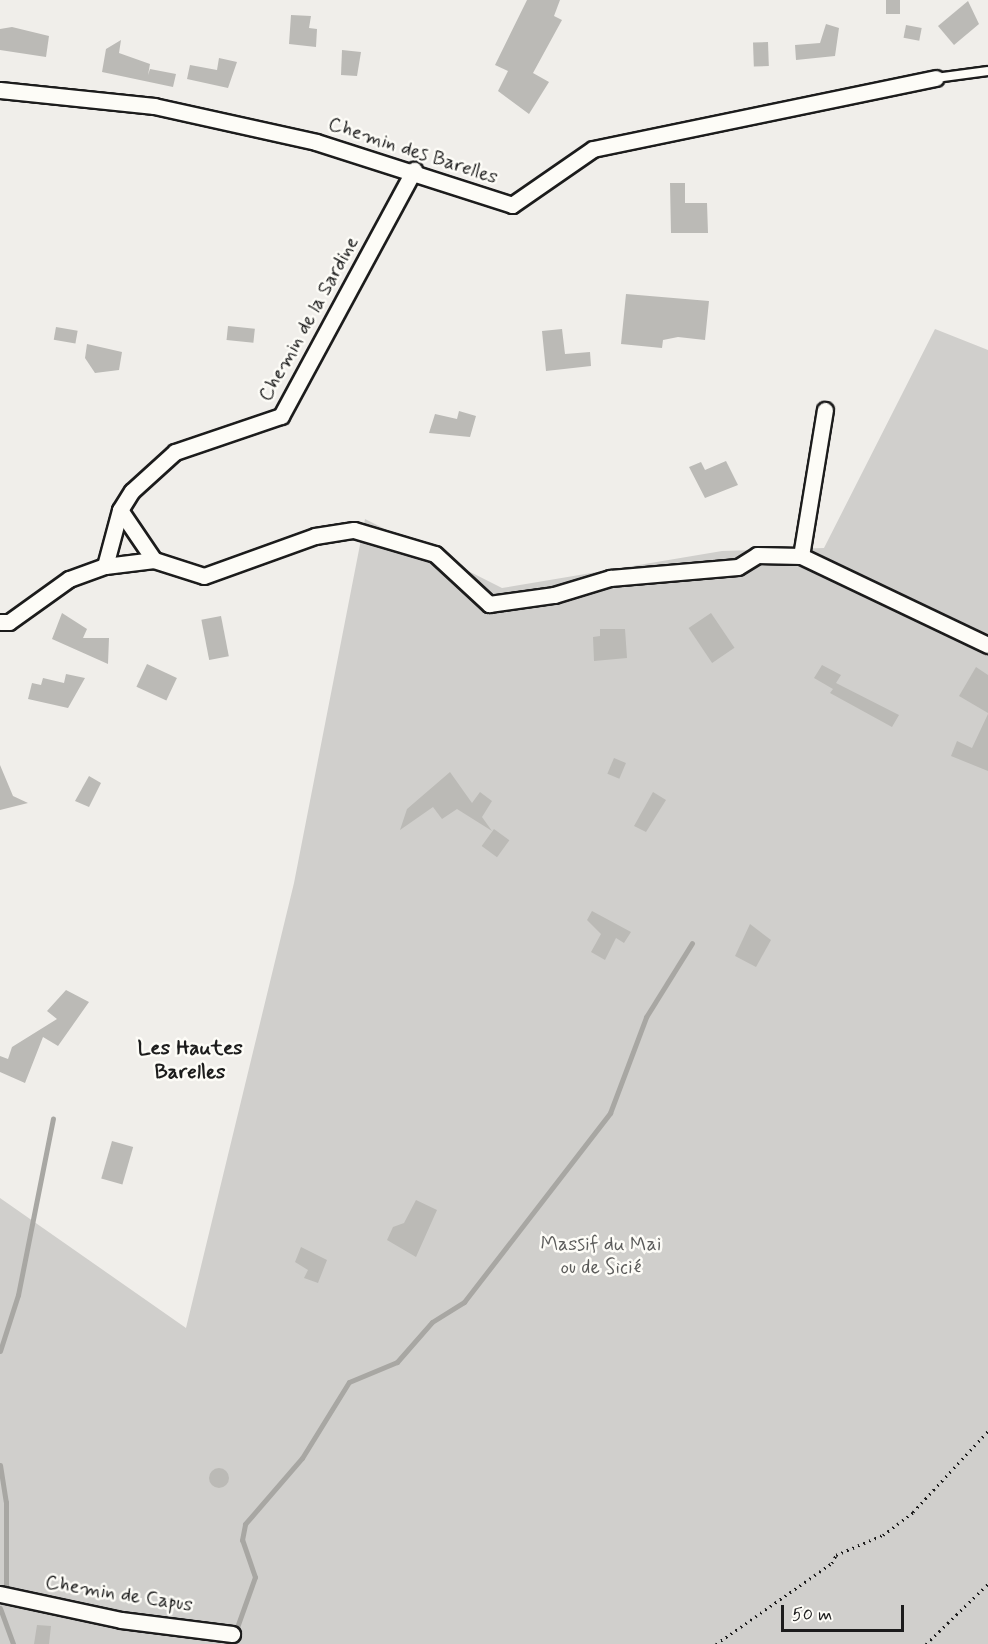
<!DOCTYPE html>
<html>
<head>
<meta charset="utf-8">
<style>
  body { margin:0 }
  #map { position:relative; width:988px; height:1644px; overflow:hidden; background:#f0eeea; font-family:Mynerve,sans-serif }
  div>[style] { position:absolute }
  [style*='--x'] { left:calc(var(--x)*1px); top:calc(var(--y)*1px); width:calc(var(--w)*1px); rotate:calc(var(--a)*1deg) }
  .green>* { inset:0; background:#d0cfcc }
  .stream>* { height:5px; margin:-2.5px; padding:0 2.5px; transform-origin:2.5px; border-radius:2.5px; background:#a8a7a3 }
  .building>* { inset:0; background:#bbbab6; transform-origin:0 0 }
  .round { border-radius:50% }
  .path>* { height:3px; margin-top:-1.5px; transform-origin:0; background:repeating-linear-gradient(90deg,#1c1c1c 0 1.5px,transparent 0 6px) }
  .roads { filter:drop-shadow(2px 0 #1c1c1c) drop-shadow(-2px 0 #1c1c1c) drop-shadow(0 2px #1c1c1c) drop-shadow(0 -2px #1c1c1c) }
  .service>* { height:8px; margin:-4px; padding:0 4px; transform-origin:4px; border-radius:4px; background:#fdfcf7 }
  .minor>* { height:15px; margin:-7.5px; padding:0 7.5px; transform-origin:7.5px; border-radius:7.5px; background:#fdfcf7 }
  span { translate:-50% -50%; white-space:nowrap; text-align:center; line-height:1.15; -webkit-text-stroke:5px #fdfcf7; paint-order:stroke }
  .street-label { font-size:20px; color:#1c1c1c }
  .park-label { font-size:20px; color:#5b5b5a }
  .neighbourhood-label { font-size:21px; color:#1c1c1c; font-weight:700 }
  .scale { position:absolute; left:781px; top:1605px; width:123px; height:27px; box-sizing:border-box; border:3px solid #1c1c1c; border-top:0; padding-left:8px; font-size:18px; line-height:21px; white-space:nowrap; color:#1c1c1c; -webkit-text-stroke:4px #fdfcf7; paint-order:stroke }
</style>
</head>
<body>
<div id="map">
  <div class="green">
    <div style="clip-path:polygon(935px 329px,988px 350px,988px 1644px,0 1644px,0 1198px,186px 1328px,294px 883px,365px 519px,502px 588px,722px 551px,824px 548px)"></div>
  </div>
  <div class="stream">
    <div style="--x:0;--y:1351;--w:59;--a:-72.2"></div>
    <div style="--x:18;--y:1295;--w:180;--a:-78.8"></div>
    <div style="--x:0;--y:1465;--w:37;--a:81"></div>
    <div style="--x:6;--y:1502;--w:89;--a:90"></div>
    <div style="--x:0;--y:1608;--w:38;--a:70"></div>
    <div style="--x:231;--y:1644;--w:71;--a:-70.3"></div>
    <div style="--x:255;--y:1577;--w:39;--a:-109"></div>
    <div style="--x:242;--y:1540;--w:16;--a:-79"></div>
    <div style="--x:245;--y:1524;--w:87;--a:-49.2"></div>
    <div style="--x:302;--y:1458;--w:89;--a:-58.3"></div>
    <div style="--x:349;--y:1382;--w:52;--a:-22.6"></div>
    <div style="--x:397;--y:1362;--w:53;--a:-48.8"></div>
    <div style="--x:432;--y:1322;--w:38;--a:-32"></div>
    <div style="--x:464;--y:1302;--w:239;--a:-52.3"></div>
    <div style="--x:610;--y:1113;--w:103;--a:-69.4"></div>
    <div style="--x:646;--y:1017;--w:87;--a:-58.1"></div>
  </div>
  <div class="building">
    <div style="clip-path:polygon(527px 0,560px 0,554px 16px,562px 20px,533px 73px,549px 82px,529px 114px,498px 91px,508px 71px,495px 65px)"></div>
    <div style="left:886px;top:0;width:14px;height:14px"></div>
    <div style="clip-path:polygon(968px 1px,979px 24px,954px 45px,938px 26px)"></div>
    <div style="clip-path:polygon(291px 15px,311px 16px,309px 28px,317px 29px,316px 47px,289px 44px)"></div>
    <div style="clip-path:polygon(826px 24px,839px 28px,835px 56px,796px 60px,795px 45px,820px 43px)"></div>
    <div style="left:906px;top:25px;width:16px;height:13px;rotate:11deg"></div>
    <div style="clip-path:polygon(12px 27px,49px 36px,46px 57px,0 50px,0 29px)"></div>
    <div style="clip-path:polygon(121px 40px,119px 53px,150px 64px,148px 75px,150px 69px,176px 74px,173px 87px,102px 72px,106px 49px)"></div>
    <div style="left:768px;top:42px;width:24px;height:15px;rotate:88deg"></div>
    <div style="clip-path:polygon(342px 50px,361px 52px,357px 76px,341px 75px)"></div>
    <div style="clip-path:polygon(219px 58px,237px 62px,228px 88px,187px 79px,190px 65px,217px 70px)"></div>
    <div style="clip-path:polygon(670px 183px,685px 183px,685px 203px,707px 203px,708px 233px,671px 233px)"></div>
    <div style="clip-path:polygon(626px 294px,709px 301px,705px 340px,678px 337px,663px 340px,662px 348px,621px 344px)"></div>
    <div style="left:228px;top:326px;width:27px;height:14px;rotate:6deg"></div>
    <div style="left:56px;top:327px;width:22px;height:13px;rotate:10deg"></div>
    <div style="clip-path:polygon(562px 329px,565px 354px,590px 352px,591px 366px,546px 371px,542px 331px)"></div>
    <div style="clip-path:polygon(87px 344px,122px 352px,119px 370px,95px 373px,85px 358px)"></div>
    <div style="clip-path:polygon(459px 411px,476px 416px,470px 437px,429px 433px,435px 414px,457px 419px)"></div>
    <div style="clip-path:polygon(726px 461px,738px 485px,705px 498px,689px 467px,701px 462px,705px 470px)"></div>
    <div style="clip-path:polygon(62px 613px,87px 629px,83px 638px,109px 638px,108px 664px,52px 639px)"></div>
    <div style="left:711px;top:613px;width:42px;height:27px;rotate:56deg"></div>
    <div style="left:221px;top:616px;width:41px;height:20px;rotate:79deg"></div>
    <div style="clip-path:polygon(600px 629px,625px 629px,627px 658px,594px 661px,593px 637px,600px 636px)"></div>
    <div style="left:147px;top:664px;width:33px;height:25px;rotate:25deg"></div>
    <div style="clip-path:polygon(822px 665px,841px 675px,836px 683px,899px 715px,892px 727px,830px 693px,833px 689px,814px 678px)"></div>
    <div style="clip-path:polygon(976px 667px,988px 675px,988px 713px,959px 696px)"></div>
    <div style="clip-path:polygon(66px 674px,85px 678px,68px 708px,28px 699px,32px 683px,41px 685px,43px 678px,64px 683px)"></div>
    <div style="clip-path:polygon(988px 714px,988px 771px,951px 756px,957px 741px,972px 748px)"></div>
    <div style="left:614px;top:758px;width:13px;height:17px;rotate:23deg"></div>
    <div style="clip-path:polygon(0 765px,13px 796px,28px 803px,0 810px)"></div>
    <div style="clip-path:polygon(450px 772px,472px 803px,480px 792px,492px 801px,482px 817px,492px 831px,457px 809px,442px 819px,433px 807px,400px 830px,407px 809px)"></div>
    <div style="clip-path:polygon(89px 776px,101px 783px,89px 807px,75px 801px)"></div>
    <div style="clip-path:polygon(653px 792px,666px 800px,646px 832px,634px 826px)"></div>
    <div style="left:494px;top:829px;width:19px;height:21px;rotate:36deg"></div>
    <div style="clip-path:polygon(592px 911px,631px 932px,624px 943px,616px 938px,605px 960px,591px 952px,601px 934px,587px 920px)"></div>
    <div style="clip-path:polygon(750px 924px,771px 940px,756px 967px,735px 956px)"></div>
    <div style="clip-path:polygon(66px 990px,89px 1002px,58px 1046px,43px 1037px,25px 1083px,0 1072px,0 1056px,8px 1059px,12px 1047px,57px 1019px,47px 1011px)"></div>
    <div style="left:112px;top:1141px;width:22px;height:39px;rotate:16deg"></div>
    <div style="clip-path:polygon(416px 1200px,437px 1210px,416px 1257px,387px 1240px,393px 1227px,404px 1223px)"></div>
    <div style="clip-path:polygon(301px 1247px,327px 1260px,318px 1283px,304px 1278px,308px 1270px,295px 1262px)"></div>
    <div class="round" style="left:209px;top:1468px;width:20px;height:20px"></div>
    <div style="clip-path:polygon(37px 1625px,51px 1626px,49px 1644px,34px 1644px)"></div>
  </div>
  <div class="path">
    <div style="--x:716;--y:1644;--w:141;--a:-34.9"></div>
    <div style="--x:832;--y:1563;--w:9;--a:-63"></div>
    <div style="--x:836;--y:1555;--w:51;--a:-23.1"></div>
    <div style="--x:883;--y:1535;--w:38;--a:-37"></div>
    <div style="--x:913;--y:1512;--w:110;--a:-47.2"></div>
    <div style="--x:926;--y:1644;--w:86;--a:-44.1"></div>
  </div>
  <div class="roads">
    <div class="service">
      <div style="--x:936;--y:78;--w:52;--a:-7.7"></div>
    </div>
    <div class="minor">
      <div style="--x:0;--y:90;--w:155;--a:5.9"></div>
      <div style="--x:154;--y:106;--w:166;--a:12.5"></div>
      <div style="--x:316;--y:142;--w:206;--a:17.8"></div>
      <div style="--x:512;--y:205;--w:98;--a:-34.7"></div>
      <div style="--x:593;--y:149;--w:350;--a:-11.7"></div>
      <div style="--x:120;--y:510;--w:60;--a:55.8"></div>
      <div style="--x:154;--y:560;--w:49;--a:173"></div>
      <div style="--x:105;--y:566;--w:58;--a:-75"></div>
      <div style="--x:120;--y:510;--w:22;--a:-58"></div>
      <div style="--x:132;--y:491;--w:58;--a:-42.2"></div>
      <div style="--x:175;--y:452;--w:112;--a:-18.8"></div>
      <div style="--x:281;--y:416;--w:280;--a:-61.6"></div>
      <div style="--x:801;--y:556;--w:148;--a:-80.7"></div>
      <div style="--x:154;--y:560;--w:52;--a:17.7"></div>
      <div style="--x:204;--y:576;--w:118;--a:-19.8"></div>
      <div style="--x:315;--y:536;--w:39;--a:-9"></div>
      <div style="--x:354;--y:530;--w:84;--a:16.5"></div>
      <div style="--x:435;--y:554;--w:74;--a:42.8"></div>
      <div style="--x:489;--y:604;--w:66;--a:-7.9"></div>
      <div style="--x:554;--y:595;--w:59;--a:-16.9"></div>
      <div style="--x:610;--y:578;--w:128;--a:-4.9"></div>
      <div style="--x:738;--y:567;--w:22;--a:-32"></div>
      <div style="--x:757;--y:555;--w:44;--a:1.3"></div>
      <div style="--x:801;--y:556;--w:207;--a:25.5"></div>
      <div style="--x:0;--y:622;--w:9;--a:0"></div>
      <div style="--x:9;--y:622;--w:74;--a:-35.6"></div>
      <div style="--x:69;--y:579;--w:38;--a:-20"></div>
      <div style="--x:0;--y:1594;--w:124;--a:12.1"></div>
      <div style="--x:121;--y:1620;--w:112;--a:7.2"></div>
    </div>
  </div>
  <div class="street-label">
    <span style="left:413px;top:151px;rotate:18deg">Chemin des Barelles</span>
    <span style="left:309px;top:319px;rotate:-61deg">Chemin de la Sardine</span>
    <span style="left:119px;top:1594px;rotate:9deg">Chemin de Capus</span>
  </div>
  <div class="park-label">
    <span style="left:601px;top:1256px">Massif du Mai<br>ou de Sicié</span>
  </div>
  <div class="neighbourhood-label">
    <span style="left:190px;top:1060px">Les Hautes<br>Barelles</span>
  </div>
  <div class="scale">50 m</div>
</div>
</body>
</html>
